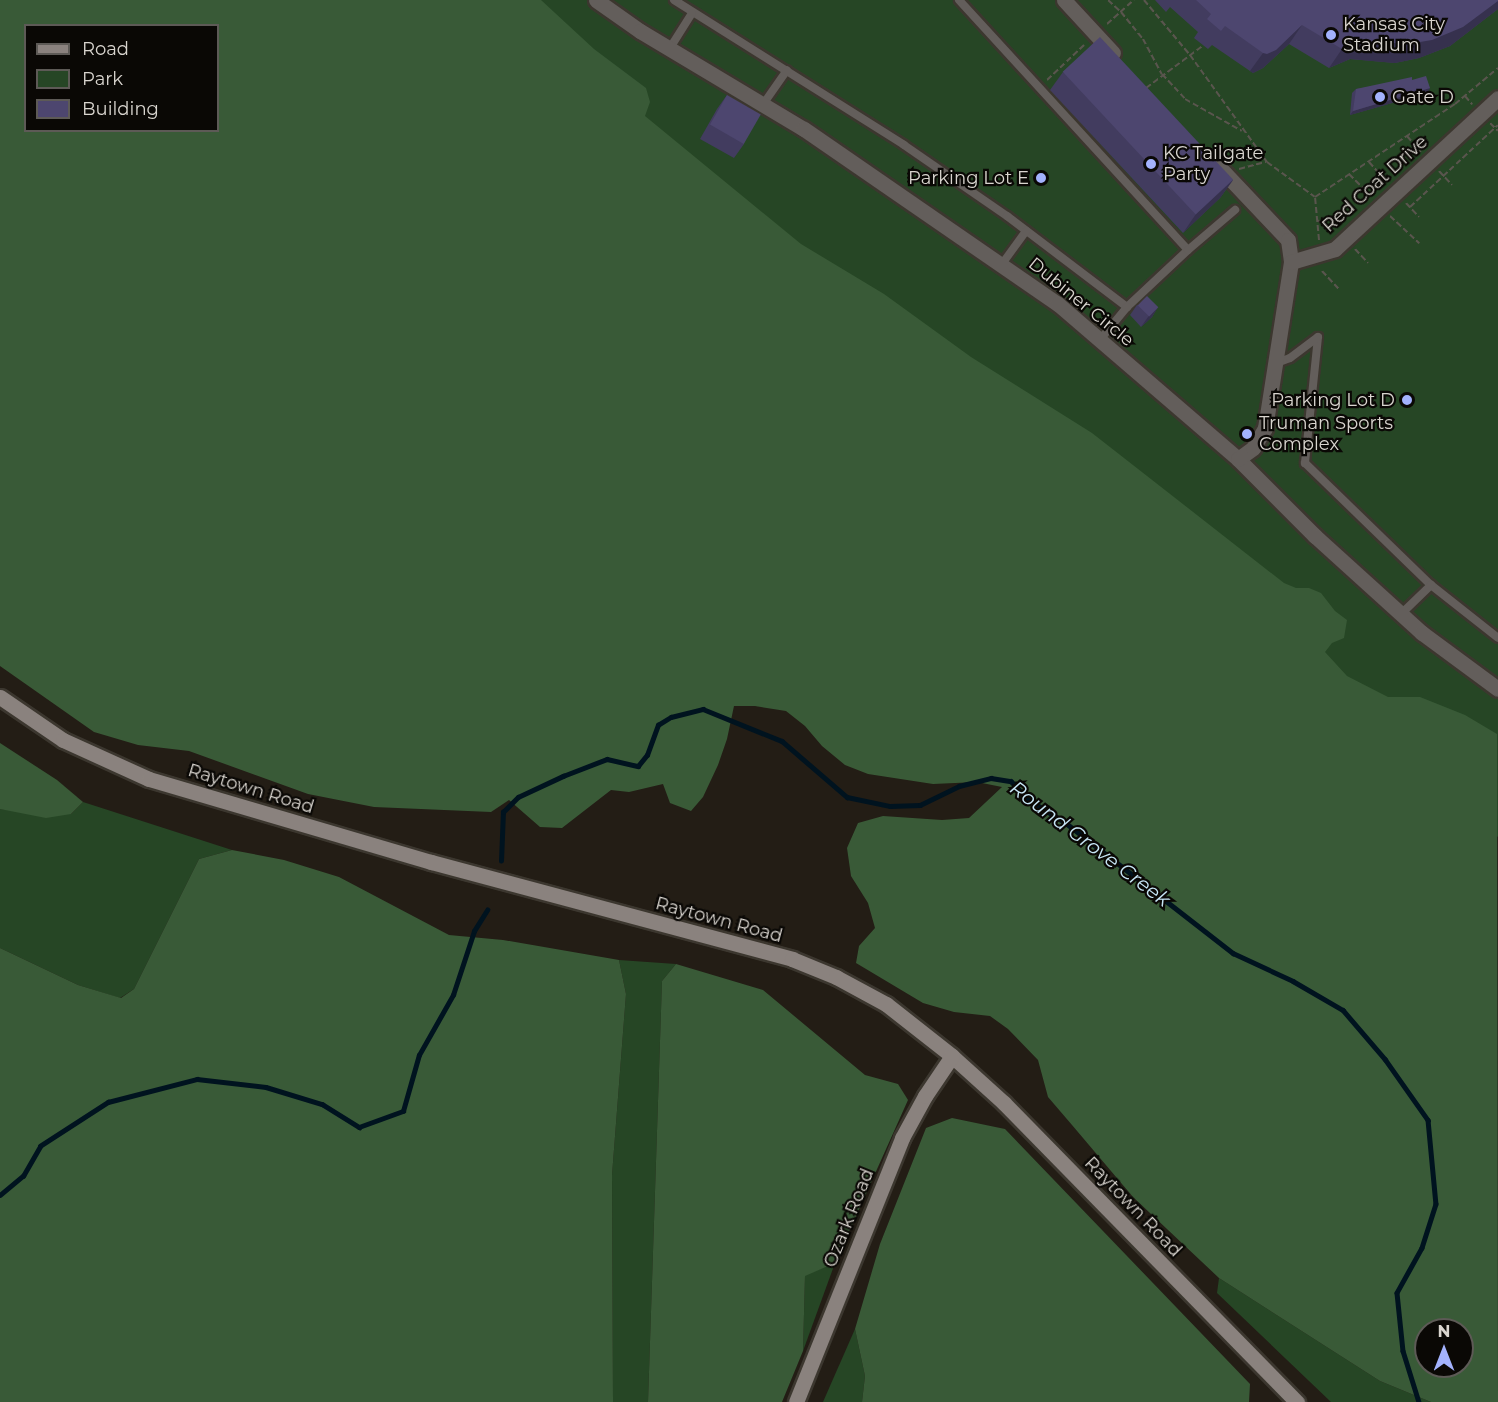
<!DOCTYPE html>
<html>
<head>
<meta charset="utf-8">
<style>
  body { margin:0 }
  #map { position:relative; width:1498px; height:1402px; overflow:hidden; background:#231d15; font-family:Montserrat,sans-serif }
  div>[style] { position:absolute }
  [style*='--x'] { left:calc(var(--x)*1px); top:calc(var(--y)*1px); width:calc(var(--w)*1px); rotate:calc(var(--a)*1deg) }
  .green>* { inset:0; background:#264625 }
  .forest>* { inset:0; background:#395a37 }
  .stream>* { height:4.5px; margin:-2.25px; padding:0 2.25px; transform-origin:2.25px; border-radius:2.25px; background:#00131f }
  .path>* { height:2px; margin-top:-1px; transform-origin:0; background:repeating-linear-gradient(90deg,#5a554e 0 6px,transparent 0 9px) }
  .roads { filter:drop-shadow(2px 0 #3c372f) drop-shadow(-2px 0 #3c372f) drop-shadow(0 2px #3c372f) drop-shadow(0 -2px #3c372f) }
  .lane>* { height:8px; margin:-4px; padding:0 4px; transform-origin:4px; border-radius:4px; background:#635e5b }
  .street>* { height:15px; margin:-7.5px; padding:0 7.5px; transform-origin:7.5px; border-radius:7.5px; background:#635e5b }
  .secondary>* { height:15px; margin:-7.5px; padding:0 7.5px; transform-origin:7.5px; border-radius:7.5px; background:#8a827e }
  .wall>* { inset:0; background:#423c5f }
  .shaded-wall>* { inset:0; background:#36314e }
  .building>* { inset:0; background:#4d466f; transform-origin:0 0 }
  .dots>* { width:16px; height:16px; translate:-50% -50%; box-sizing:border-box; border:3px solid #0a0805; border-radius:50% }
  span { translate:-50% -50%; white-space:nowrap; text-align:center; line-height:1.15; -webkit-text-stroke:4.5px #0a0805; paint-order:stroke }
  .poi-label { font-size:18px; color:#d9d5cf }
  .left { translate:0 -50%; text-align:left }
  .right { translate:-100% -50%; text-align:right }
  .street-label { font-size:18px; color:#d9d5cf }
  .water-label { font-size:20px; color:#c7e6f6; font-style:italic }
  .legend { position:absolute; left:24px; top:24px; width:195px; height:108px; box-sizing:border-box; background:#0a0805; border:2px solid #5d5a56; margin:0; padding:8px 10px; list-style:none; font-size:18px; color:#d9d5cf }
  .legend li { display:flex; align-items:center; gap:12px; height:30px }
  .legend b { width:30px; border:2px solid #5d5a56 }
  .north { position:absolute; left:1414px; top:1318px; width:60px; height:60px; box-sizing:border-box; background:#0a0805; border:2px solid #5d5a56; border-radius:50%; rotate:0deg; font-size:16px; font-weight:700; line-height:24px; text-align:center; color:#d9d5cf }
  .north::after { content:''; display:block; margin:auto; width:21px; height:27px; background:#a3b2fd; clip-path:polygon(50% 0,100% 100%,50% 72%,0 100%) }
</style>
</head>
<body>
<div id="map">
  <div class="green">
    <div style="clip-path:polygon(361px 0,1498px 0,1498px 837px)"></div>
    <div style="clip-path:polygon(83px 802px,232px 850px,199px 859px,134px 989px,120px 998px,78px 985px,0 948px,0 809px,71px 814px)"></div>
    <div style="clip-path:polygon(619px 960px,676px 964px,662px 981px,648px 1402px,613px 1402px,612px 1175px,626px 994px)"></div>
    <div style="clip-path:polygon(835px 1263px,803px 1351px,805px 1275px)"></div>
    <div style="clip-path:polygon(1219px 1278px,1380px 1381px,1431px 1402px,1331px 1402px,1217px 1293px)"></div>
    <div style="clip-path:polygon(855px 1329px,865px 1376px,862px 1402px,823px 1402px)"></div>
  </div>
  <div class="forest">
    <div style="clip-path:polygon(evenodd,0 0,541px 0,594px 49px,646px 88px,650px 102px,645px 116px,801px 244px,884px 294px,971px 357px,1092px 433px,1284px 583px,1296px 588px,1309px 588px,1321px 593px,1335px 611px,1347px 620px,1344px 638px,1332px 643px,1325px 652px,1347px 676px,1388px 697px,1420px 697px,1465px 715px,1497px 734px,1498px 1402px,1431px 1402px,1380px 1381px,1219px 1278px,1133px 1197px,1072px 1125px,1048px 1097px,1038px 1060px,1008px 1029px,990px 1016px,954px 1012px,923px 1003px,856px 963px,859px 946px,875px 928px,868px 903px,851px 876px,847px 848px,858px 823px,883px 816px,942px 820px,969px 818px,1002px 787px,977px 782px,933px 784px,868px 774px,845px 765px,822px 746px,805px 726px,786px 711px,755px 706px,734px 706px,727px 739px,718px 765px,703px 797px,691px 811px,670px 803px,663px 784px,629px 792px,611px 790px,562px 828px,540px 827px,509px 800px,491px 812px,374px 807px,308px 794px,189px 751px,138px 745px,94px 732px,0 666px,0 0,26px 26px,218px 26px,218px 130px,26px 130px,26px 26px,0 0,1426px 1330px,1462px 1330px,1462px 1366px,1426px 1366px,1426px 1330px)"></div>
    <div style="clip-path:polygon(0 743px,57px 780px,83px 802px,71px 814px,46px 818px,0 809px)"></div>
    <div style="clip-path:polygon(232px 850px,284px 860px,339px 877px,449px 935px,503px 940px,619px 960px,626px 994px,612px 1175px,613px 1402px,0 1402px,0 948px,78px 985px,121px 998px,134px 989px,199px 859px)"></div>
    <div style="clip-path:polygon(676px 964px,763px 990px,865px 1075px,898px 1084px,908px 1100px,835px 1263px,805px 1276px,803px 1351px,782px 1402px,648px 1402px,662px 981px)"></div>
    <div style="clip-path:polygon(952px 1118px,1005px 1129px,1250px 1384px,1249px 1402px,862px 1402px,865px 1376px,855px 1329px,880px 1244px,926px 1128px)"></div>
  </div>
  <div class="stream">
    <div style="--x:501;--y:861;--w:49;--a:-87.7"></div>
    <div style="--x:503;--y:812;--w:21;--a:-45"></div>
    <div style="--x:518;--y:797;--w:50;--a:-25"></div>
    <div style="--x:563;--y:776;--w:47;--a:-21.1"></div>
    <div style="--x:607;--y:759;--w:32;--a:13"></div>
    <div style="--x:638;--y:766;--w:14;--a:-51"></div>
    <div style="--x:647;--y:755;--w:32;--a:-70"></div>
    <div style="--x:658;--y:725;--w:15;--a:-32"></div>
    <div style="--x:671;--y:717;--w:33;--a:-14"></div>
    <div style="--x:703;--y:709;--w:85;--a:22.1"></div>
    <div style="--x:782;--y:741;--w:86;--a:40.7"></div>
    <div style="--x:847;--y:797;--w:44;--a:11.8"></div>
    <div style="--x:890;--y:806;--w:30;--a:-2"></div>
    <div style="--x:920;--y:805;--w:43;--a:-26"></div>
    <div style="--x:959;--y:786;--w:33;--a:-14"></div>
    <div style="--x:991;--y:778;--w:20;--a:9"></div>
    <div style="--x:1011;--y:781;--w:26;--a:47"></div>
    <div style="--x:1029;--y:800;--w:44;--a:31.9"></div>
    <div style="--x:1066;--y:823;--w:212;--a:37.9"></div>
    <div style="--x:1233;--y:953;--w:66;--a:25"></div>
    <div style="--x:1293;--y:981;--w:58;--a:30.1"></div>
    <div style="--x:1343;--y:1010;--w:65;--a:49.4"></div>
    <div style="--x:1385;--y:1059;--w:75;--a:54.8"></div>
    <div style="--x:1428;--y:1120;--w:84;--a:84.6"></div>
    <div style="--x:1436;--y:1204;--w:46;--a:107.7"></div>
    <div style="--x:1422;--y:1248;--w:51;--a:119.1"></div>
    <div style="--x:1397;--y:1293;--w:58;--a:84.1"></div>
    <div style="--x:1403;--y:1351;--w:53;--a:72.6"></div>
    <div style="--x:0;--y:1195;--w:30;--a:-40"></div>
    <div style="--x:23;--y:1176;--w:34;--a:-60"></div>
    <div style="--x:40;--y:1146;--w:81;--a:-32.9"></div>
    <div style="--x:108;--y:1102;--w:92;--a:-14.5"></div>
    <div style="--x:197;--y:1079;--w:69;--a:6.6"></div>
    <div style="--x:266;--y:1087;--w:59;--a:16.9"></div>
    <div style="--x:322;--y:1104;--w:44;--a:31.9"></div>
    <div style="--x:359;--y:1127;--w:47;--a:-20"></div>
    <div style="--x:403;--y:1111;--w:58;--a:-74.1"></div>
    <div style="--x:419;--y:1055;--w:69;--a:-60.5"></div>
    <div style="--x:453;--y:995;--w:67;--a:-71.8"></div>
    <div style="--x:474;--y:931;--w:25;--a:-58"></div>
  </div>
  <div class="path">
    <div style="--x:1108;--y:0;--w:18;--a:43"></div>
    <div style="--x:1121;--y:12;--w:35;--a:51"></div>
    <div style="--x:1143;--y:39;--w:40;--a:62"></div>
    <div style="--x:1162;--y:74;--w:34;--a:47"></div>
    <div style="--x:1185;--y:99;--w:65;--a:29.3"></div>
    <div style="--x:1144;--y:0;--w:72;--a:50.1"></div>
    <div style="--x:1190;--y:55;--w:132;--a:54.3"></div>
    <div style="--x:1267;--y:162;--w:59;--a:36.1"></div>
    <div style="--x:1107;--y:24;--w:36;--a:-42"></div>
    <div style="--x:1047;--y:80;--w:51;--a:-43.4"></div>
    <div style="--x:1146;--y:88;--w:72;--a:-36.6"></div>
    <div style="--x:1465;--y:96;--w:11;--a:49"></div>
    <div style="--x:1490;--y:123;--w:11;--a:45"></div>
    <div style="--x:1407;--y:136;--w:21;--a:49"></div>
    <div style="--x:1369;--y:162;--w:27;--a:48"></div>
    <div style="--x:1239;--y:169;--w:28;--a:-15"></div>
    <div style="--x:1439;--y:171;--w:19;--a:47"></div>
    <div style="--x:1349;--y:174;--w:31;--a:45"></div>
    <div style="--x:1406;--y:203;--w:19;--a:47"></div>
    <div style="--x:1410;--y:207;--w:120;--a:-43"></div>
    <div style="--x:1390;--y:216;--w:40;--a:43"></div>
    <div style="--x:1317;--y:220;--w:18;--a:34"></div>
    <div style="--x:1319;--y:240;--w:43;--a:-95.3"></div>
    <div style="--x:1315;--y:197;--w:168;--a:-33.6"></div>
    <div style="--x:1455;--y:104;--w:56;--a:-39.9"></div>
    <div style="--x:1355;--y:249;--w:19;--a:47"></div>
    <div style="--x:1322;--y:271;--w:26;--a:47"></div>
  </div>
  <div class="roads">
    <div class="lane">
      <div style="--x:674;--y:0;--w:272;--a:32.2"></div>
      <div style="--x:904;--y:145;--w:125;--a:34.6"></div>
      <div style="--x:1007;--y:216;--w:151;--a:37.2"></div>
      <div style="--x:1127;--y:307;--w:83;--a:-43.1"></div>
      <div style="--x:1188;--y:250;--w:339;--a:-132.5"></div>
      <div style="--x:670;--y:48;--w:41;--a:-57.8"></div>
      <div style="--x:764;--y:103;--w:40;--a:-55.1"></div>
      <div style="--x:1188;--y:250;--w:62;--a:-40.4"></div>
      <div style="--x:1002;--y:264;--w:41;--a:-54"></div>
      <div style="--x:1318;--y:337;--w:127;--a:95.9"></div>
      <div style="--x:1305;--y:463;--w:175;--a:44.1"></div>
      <div style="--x:1431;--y:585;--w:85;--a:38.3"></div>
      <div style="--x:1099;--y:341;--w:44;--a:-50.5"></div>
      <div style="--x:1274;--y:364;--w:17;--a:-21"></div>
      <div style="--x:1290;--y:358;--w:35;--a:-37"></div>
      <div style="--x:1401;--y:614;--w:42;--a:-44"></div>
    </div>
    <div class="street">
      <div style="--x:596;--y:0;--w:54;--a:35.2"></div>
      <div style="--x:640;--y:31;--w:191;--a:30.9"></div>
      <div style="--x:804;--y:129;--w:308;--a:34.6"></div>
      <div style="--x:1058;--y:304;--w:238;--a:40.7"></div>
      <div style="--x:1238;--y:459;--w:109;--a:45"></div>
      <div style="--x:1315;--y:536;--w:144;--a:42.2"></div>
      <div style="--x:1422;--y:633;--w:94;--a:36.4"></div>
      <div style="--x:1064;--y:0;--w:72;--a:47.2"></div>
      <div style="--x:1219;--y:167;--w:100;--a:46.6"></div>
      <div style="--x:1288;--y:240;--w:22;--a:82"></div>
      <div style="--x:1238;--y:459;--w:19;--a:-36"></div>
      <div style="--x:1253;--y:448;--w:23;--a:-59"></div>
      <div style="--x:1265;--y:428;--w:168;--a:-81.1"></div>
      <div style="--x:1291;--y:262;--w:46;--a:-16.5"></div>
      <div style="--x:1335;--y:249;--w:222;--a:-42.8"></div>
    </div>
    <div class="secondary">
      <div style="--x:0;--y:697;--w:76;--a:34.3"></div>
      <div style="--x:63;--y:740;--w:94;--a:24.4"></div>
      <div style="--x:149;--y:779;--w:294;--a:16.4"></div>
      <div style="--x:431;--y:862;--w:374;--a:15"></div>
      <div style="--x:792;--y:959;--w:48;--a:22.2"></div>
      <div style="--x:836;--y:977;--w:57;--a:28.4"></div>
      <div style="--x:886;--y:1004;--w:84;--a:38.2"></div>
      <div style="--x:952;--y:1056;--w:70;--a:42.1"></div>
      <div style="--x:1004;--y:1103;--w:419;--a:45.6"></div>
      <div style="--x:796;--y:1402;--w:284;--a:-68.1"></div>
      <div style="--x:902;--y:1138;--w:48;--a:-61.3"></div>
      <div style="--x:925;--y:1096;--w:48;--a:-56"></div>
    </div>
  </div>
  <div class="wall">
    <div style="clip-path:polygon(1155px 0,1498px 0,1498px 9px,1450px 46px,1419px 58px,1395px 63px,1350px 59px,1329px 68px,1289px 44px,1263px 68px,1253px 73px,1250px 71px,1212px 45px,1208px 49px,1194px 38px,1198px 32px,1170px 7px,1166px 12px)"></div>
    <div style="clip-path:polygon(1063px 72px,1233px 180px,1220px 198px,1183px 233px,1050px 90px)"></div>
    <div style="clip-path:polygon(1412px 80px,1430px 88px,1427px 93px,1350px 115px,1352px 93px,1356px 89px)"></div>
    <div style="clip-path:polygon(727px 95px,744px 144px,734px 158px,700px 139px,717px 109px)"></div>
    <div style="clip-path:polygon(1137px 305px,1158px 307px,1152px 317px,1141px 327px,1130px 315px)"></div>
  </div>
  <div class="shaded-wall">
    <div style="clip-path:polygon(1498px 1px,1498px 9px,1450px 46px,1419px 58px,1395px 63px,1350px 59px,1329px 68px,1342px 49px,1363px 41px)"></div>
    <div style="clip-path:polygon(1302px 25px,1289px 44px,1263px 68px,1253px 73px,1250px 71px,1263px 53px)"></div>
    <div style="clip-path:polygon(1430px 88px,1427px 93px,1350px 115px,1353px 111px)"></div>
    <div style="clip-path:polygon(1233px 180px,1220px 198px,1183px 233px,1196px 214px)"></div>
    <div style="clip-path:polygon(1158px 307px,1152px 317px,1141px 327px,1148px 317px)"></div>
  </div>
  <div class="building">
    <div style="clip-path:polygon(1196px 0,1498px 0,1498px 1px,1463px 27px,1432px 40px,1408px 44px,1363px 41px,1342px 49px,1302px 25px,1276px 50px,1267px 54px,1263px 53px,1225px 26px,1221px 31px,1207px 19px,1211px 14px)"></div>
    <div style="left:1100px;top:37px;width:195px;height:51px;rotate:47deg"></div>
    <div style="clip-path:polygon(1426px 76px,1430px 88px,1353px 111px,1356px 89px,1412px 77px,1412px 80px)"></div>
    <div style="left:727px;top:95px;width:39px;height:34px;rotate:30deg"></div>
    <div style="left:1147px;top:296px;width:16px;height:13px;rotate:45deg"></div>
  </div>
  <div class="dots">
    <div style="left:1331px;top:35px;background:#a3b2fd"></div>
    <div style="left:1380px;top:97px;background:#a3b2fd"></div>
    <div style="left:1151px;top:164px;background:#a3b2fd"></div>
    <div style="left:1041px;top:178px;background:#a3b2fd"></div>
    <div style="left:1407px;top:400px;background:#a3b2fd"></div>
    <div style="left:1247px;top:434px;background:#a3b2fd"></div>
  </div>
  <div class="poi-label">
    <span class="left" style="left:1343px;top:35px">Kansas City<br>Stadium</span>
    <span class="left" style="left:1392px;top:97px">Gate D</span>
    <span class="left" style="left:1163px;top:164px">KC Tailgate<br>Party</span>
    <span class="right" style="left:1029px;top:178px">Parking Lot E</span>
    <span class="right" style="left:1395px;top:400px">Parking Lot D</span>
    <span class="left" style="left:1259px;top:434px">Truman Sports<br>Complex</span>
  </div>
  <div class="street-label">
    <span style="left:1375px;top:184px;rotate:-42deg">Red Coat Drive</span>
    <span style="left:1081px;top:302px;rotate:39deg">Dubiner Circle</span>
    <span style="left:251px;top:789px;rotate:17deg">Raytown Road</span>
    <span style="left:719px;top:920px;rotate:15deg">Raytown Road</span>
    <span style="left:1133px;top:1207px;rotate:46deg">Raytown Road</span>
    <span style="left:849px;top:1218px;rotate:-68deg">Ozark Road</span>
  </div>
  <div class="water-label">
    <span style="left:1090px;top:844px;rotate:37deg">Round Grove Creek</span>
  </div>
  <ul class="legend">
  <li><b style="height:8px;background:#8a827e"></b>Road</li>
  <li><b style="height:16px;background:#264625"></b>Park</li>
  <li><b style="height:16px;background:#4d466f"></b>Building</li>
  </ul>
  <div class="north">N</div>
</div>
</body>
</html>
